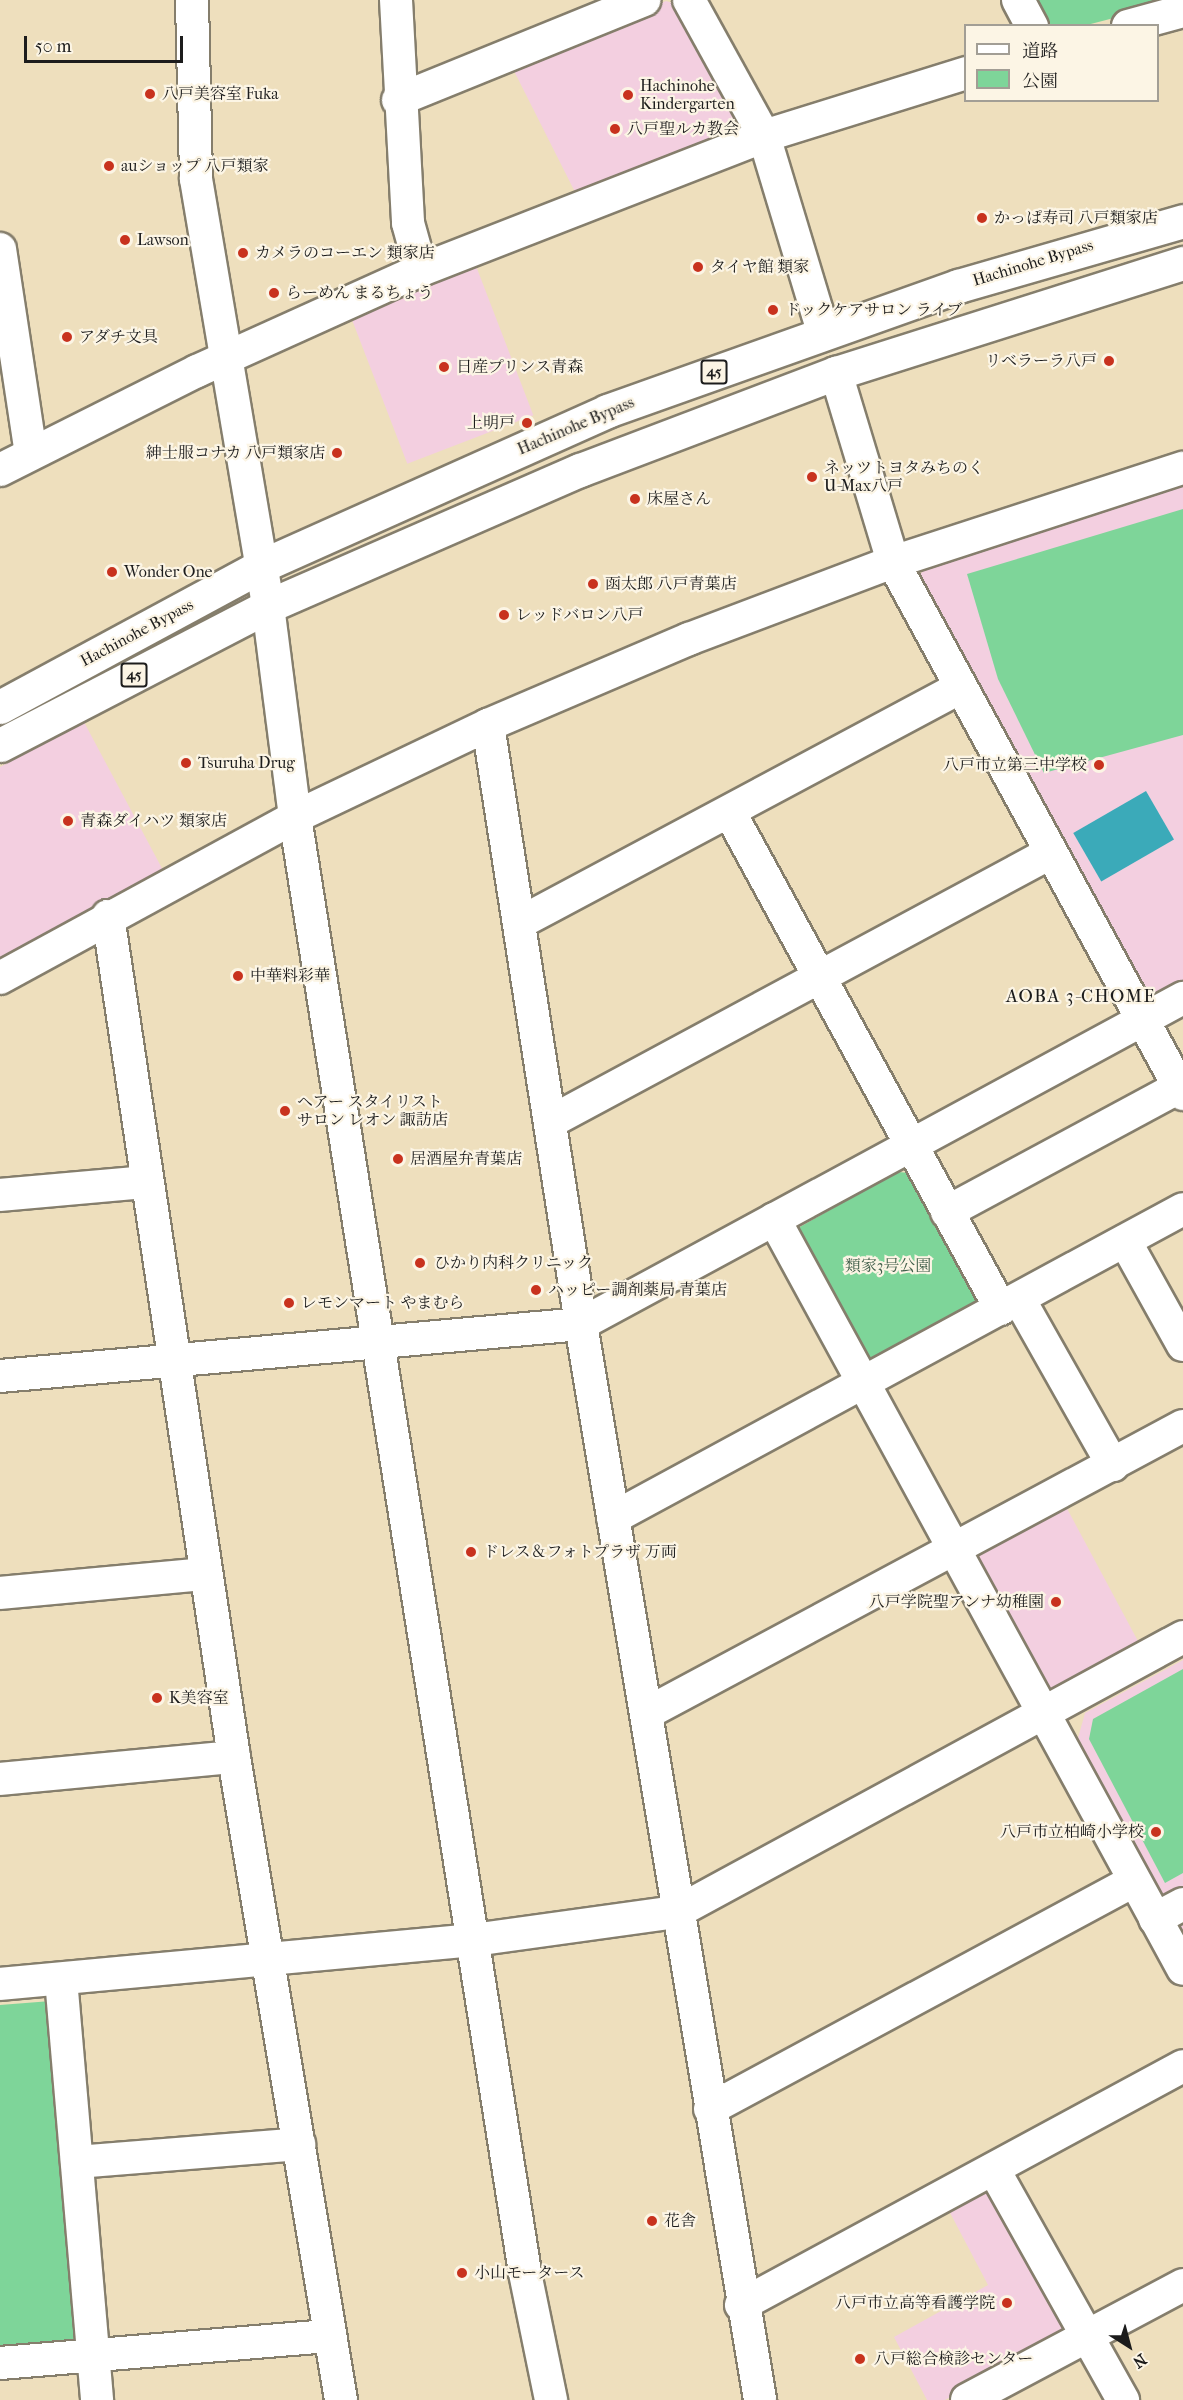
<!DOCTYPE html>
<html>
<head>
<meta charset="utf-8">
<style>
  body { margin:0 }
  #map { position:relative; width:1183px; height:2400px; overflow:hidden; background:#eedfbd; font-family:"IM FELL French Canon","Noto Serif JP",serif }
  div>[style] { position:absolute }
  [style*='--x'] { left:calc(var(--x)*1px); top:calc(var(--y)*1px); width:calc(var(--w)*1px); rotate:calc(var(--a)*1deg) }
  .built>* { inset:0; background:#f3cfe0; transform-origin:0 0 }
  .green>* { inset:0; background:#7ed599 }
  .water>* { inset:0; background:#3baab9; transform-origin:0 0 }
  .roads { filter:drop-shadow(2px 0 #857e6c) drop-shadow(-2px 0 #857e6c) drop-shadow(0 2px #857e6c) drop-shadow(0 -2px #857e6c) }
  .minor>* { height:32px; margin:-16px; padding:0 16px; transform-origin:16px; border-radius:16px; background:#fff }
  .highway>* { height:33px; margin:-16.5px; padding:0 16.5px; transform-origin:16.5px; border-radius:16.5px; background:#fff }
  .dots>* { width:16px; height:16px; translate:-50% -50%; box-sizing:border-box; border:3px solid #fcf5e5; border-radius:50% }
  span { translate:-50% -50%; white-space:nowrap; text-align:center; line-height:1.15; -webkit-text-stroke:4.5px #fcf5e5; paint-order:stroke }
  .shield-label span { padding:2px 4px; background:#fcf5e5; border:2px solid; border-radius:4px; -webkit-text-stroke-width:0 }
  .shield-label { font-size:15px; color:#1c1c1c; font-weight:700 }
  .poi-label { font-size:16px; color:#1c1c1c }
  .left { translate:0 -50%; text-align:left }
  .right { translate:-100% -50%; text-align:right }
  .street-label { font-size:16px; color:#1c1c1c }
  .park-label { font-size:16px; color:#3e5d48 }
  .neighbourhood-label { font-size:18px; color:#1c1c1c; letter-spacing:1.5px }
  .legend { position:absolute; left:964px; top:24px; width:195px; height:78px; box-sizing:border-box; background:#fcf5e5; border:2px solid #a29e95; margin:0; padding:8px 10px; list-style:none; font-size:18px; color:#1c1c1c }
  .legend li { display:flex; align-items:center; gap:12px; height:30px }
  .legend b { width:30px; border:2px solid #a29e95 }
  .north { position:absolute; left:1099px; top:2316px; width:60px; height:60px; -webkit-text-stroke:4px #fcf5e5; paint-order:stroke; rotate:144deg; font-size:16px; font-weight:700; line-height:24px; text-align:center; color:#1c1c1c }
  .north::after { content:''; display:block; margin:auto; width:21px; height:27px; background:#1c1c1c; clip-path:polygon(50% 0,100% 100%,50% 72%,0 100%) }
  .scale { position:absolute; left:24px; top:36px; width:159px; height:27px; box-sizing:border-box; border:3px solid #1c1c1c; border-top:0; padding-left:8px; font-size:18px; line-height:21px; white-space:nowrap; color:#1c1c1c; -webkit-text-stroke:4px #fcf5e5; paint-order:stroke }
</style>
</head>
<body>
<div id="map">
  <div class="built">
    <div style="clip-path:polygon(666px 1px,683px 6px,744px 122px,735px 138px,577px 196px,513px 69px)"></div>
    <div style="left:476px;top:266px;width:160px;height:135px;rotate:69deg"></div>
    <div style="clip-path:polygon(1183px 485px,1183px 983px,1148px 1002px,916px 581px,924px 569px)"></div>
    <div style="clip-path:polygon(84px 722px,165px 874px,0 964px,0 767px)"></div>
    <div style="clip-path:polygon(1063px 1501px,1139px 1643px,1044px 1694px,973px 1560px,976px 1548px)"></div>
    <div style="clip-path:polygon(1183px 1660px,1183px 1932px,1078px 1738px,1085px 1713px)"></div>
    <div style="clip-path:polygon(982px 2188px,996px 2191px,1067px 2320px,1060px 2338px,945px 2400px,927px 2400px,894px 2337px,988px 2285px,947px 2207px)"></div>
  </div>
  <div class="green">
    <div style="clip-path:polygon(1034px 0,1183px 0,1083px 26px,1051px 25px)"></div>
    <div style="clip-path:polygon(1183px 509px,1183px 735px,1044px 773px,998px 679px,967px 574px)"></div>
    <div style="clip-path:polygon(897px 1172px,912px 1173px,980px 1296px,978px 1305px,872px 1362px,861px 1357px,797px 1237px,798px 1228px)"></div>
    <div style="clip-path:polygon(1183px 1669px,1183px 1873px,1165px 1883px,1089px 1739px,1093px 1719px)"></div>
    <div style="clip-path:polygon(51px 2001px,80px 2337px,70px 2348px,0 2354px,0 2005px)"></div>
  </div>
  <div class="water">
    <div style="left:1146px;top:791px;width:56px;height:84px;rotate:60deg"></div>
  </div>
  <div class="roads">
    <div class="minor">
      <div style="--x:192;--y:0;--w:179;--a:88.7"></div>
      <div style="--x:196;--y:179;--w:433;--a:80.4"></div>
      <div style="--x:268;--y:606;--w:213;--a:82.7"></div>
      <div style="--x:295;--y:817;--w:1474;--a:81.02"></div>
      <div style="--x:525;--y:2273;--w:130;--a:78.4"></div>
      <div style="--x:396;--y:0;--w:223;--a:86.9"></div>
      <div style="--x:408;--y:223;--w:49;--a:74.5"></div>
      <div style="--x:689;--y:0;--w:155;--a:61.1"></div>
      <div style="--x:764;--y:136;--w:205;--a:73.2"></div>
      <div style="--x:1018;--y:0;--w:30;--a:62"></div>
      <div style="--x:1128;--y:26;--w:57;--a:-15.3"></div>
      <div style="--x:398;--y:100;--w:266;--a:-22.1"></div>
      <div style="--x:0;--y:249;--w:206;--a:81.4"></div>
      <div style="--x:836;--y:373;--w:197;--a:73.2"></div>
      <div style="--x:893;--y:562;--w:606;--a:61.4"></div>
      <div style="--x:0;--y:470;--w:220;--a:-26.7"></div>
      <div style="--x:197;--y:371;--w:246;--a:-24.3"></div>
      <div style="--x:421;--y:270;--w:368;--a:-21.3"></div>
      <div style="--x:764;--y:136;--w:212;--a:-17.3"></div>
      <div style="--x:488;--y:725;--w:606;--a:81.17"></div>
      <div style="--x:581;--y:1324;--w:1091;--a:80.55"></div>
      <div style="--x:730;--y:813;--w:565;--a:61.35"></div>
      <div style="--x:108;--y:916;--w:850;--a:81.48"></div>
      <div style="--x:234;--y:1757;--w:652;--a:80.55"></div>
      <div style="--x:521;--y:922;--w:497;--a:-28.1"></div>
      <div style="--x:0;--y:978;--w:336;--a:-28.6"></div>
      <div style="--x:295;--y:817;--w:214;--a:-25.5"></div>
      <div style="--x:488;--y:725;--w:219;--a:-23.2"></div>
      <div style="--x:689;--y:639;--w:218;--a:-20.7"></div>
      <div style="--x:893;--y:562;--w:305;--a:-18"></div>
      <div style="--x:550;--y:1122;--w:568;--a:-28.28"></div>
      <div style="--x:0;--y:1195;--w:146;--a:-5.1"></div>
      <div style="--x:947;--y:1212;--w:268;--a:-28.3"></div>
      <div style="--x:774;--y:1219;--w:854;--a:61.39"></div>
      <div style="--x:1125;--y:1241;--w:119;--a:60.9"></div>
      <div style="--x:1019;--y:1299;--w:191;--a:60.5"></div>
      <div style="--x:0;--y:1376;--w:583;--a:-5.11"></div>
      <div style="--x:581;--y:1324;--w:685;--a:-28.44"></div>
      <div style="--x:613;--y:1518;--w:648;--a:-28.46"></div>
      <div style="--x:0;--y:1593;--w:207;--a:-5.3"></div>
      <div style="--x:647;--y:1713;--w:608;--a:-28.17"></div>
      <div style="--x:0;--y:1779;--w:235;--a:-5.4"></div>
      <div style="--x:1155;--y:1919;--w:32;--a:-28"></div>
      <div style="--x:61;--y:1979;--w:423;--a:85.1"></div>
      <div style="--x:0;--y:1984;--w:476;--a:-5.3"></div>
      <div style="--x:474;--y:1940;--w:205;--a:-7.9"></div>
      <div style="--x:677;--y:1912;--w:576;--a:-28.52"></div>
      <div style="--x:710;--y:2109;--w:481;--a:-28.3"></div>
      <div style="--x:77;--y:2162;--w:223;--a:-4.6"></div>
      <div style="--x:994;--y:2170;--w:264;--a:60.7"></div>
      <div style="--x:741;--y:2305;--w:502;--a:-28.4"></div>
      <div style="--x:0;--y:2363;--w:330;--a:-4.7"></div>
      <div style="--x:967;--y:2400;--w:245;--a:-28"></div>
    </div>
    <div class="highway">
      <div style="--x:0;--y:707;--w:297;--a:-28.4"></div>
      <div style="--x:261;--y:566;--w:379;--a:-24.1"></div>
      <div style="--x:607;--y:411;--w:373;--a:-19.6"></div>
      <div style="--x:958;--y:286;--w:234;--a:-16.1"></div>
      <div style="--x:0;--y:745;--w:302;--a:-27.4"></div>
      <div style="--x:268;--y:606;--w:340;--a:-23.6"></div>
      <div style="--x:580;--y:470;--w:274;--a:-20.8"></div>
      <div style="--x:836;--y:373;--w:364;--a:-17.6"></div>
    </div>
  </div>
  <div class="dots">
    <div style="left:150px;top:94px;background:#c8321e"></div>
    <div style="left:628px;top:95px;background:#c8321e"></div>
    <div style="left:615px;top:129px;background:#c8321e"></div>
    <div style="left:109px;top:166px;background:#c8321e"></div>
    <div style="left:982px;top:218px;background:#c8321e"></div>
    <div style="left:125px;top:240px;background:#c8321e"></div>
    <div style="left:243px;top:253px;background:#c8321e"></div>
    <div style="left:698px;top:267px;background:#c8321e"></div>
    <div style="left:274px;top:293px;background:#c8321e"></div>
    <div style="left:773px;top:310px;background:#c8321e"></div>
    <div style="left:67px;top:337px;background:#c8321e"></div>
    <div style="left:1109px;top:361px;background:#c8321e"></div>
    <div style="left:444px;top:367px;background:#c8321e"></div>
    <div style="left:527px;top:423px;background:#c8321e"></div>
    <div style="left:337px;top:453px;background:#c8321e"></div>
    <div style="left:812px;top:477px;background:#c8321e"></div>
    <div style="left:635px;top:499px;background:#c8321e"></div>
    <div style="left:112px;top:572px;background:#c8321e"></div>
    <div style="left:593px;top:584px;background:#c8321e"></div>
    <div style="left:504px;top:615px;background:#c8321e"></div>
    <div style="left:186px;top:763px;background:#c8321e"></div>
    <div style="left:1099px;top:765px;background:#c8321e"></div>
    <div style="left:68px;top:821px;background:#c8321e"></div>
    <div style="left:238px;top:976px;background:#c8321e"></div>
    <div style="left:285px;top:1111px;background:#c8321e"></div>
    <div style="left:398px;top:1159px;background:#c8321e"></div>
    <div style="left:420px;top:1263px;background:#c8321e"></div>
    <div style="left:536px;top:1290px;background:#c8321e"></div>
    <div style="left:289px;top:1303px;background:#c8321e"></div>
    <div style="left:471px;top:1552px;background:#c8321e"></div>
    <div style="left:1056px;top:1602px;background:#c8321e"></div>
    <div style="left:157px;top:1698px;background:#c8321e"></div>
    <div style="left:1156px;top:1832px;background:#c8321e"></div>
    <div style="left:652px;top:2221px;background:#c8321e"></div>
    <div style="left:462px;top:2273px;background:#c8321e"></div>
    <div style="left:1007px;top:2303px;background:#c8321e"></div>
    <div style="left:860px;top:2359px;background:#c8321e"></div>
  </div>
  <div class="shield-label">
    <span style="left:714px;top:372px">45</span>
    <span style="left:134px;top:675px">45</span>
  </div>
  <div class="poi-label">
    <span class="left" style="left:640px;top:95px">Hachinohe<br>Kindergarten</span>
    <span class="left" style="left:162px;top:94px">八戸美容室 Fuka</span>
    <span class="left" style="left:627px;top:129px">八戸聖ルカ教会</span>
    <span class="left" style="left:121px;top:166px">auショップ 八戸類家</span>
    <span class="left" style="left:994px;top:218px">かっぱ寿司 八戸類家店</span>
    <span class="left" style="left:137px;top:240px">Lawson</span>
    <span class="left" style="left:255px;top:253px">カメラのコーエン 類家店</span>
    <span class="left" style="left:710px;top:267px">タイヤ館 類家</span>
    <span class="left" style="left:286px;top:293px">らーめん まるちょう</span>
    <span class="left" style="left:785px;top:310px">ドックケアサロン ライブ</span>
    <span class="left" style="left:79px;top:337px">アダチ文具</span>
    <span class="right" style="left:1097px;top:361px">リベラーラ八戸</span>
    <span class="left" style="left:456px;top:367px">日産プリンス青森</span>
    <span class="right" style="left:515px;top:423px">上明戸</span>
    <span class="right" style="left:325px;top:453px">紳士服コナカ 八戸類家店</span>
    <span class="left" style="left:824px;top:477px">ネッツトヨタみちのく<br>U-Max八戸</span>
    <span class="left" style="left:647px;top:499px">床屋さん</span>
    <span class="left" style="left:124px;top:572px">Wonder One</span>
    <span class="left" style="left:605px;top:584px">函太郎 八戸青葉店</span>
    <span class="left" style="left:516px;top:615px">レッドバロン八戸</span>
    <span class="left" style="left:198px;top:763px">Tsuruha Drug</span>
    <span class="right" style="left:1087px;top:765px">八戸市立第三中学校</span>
    <span class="left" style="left:80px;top:821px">青森ダイハツ 類家店</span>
    <span class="left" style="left:250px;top:976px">中華料彩華</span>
    <span class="left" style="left:297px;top:1111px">ヘアー スタイリスト<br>サロン レオン 諏訪店</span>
    <span class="left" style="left:410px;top:1159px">居酒屋弁青葉店</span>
    <span class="left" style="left:434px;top:1263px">ひかり内科クリニック</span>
    <span class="left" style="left:548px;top:1290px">ハッピー調剤薬局 青葉店</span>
    <span class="left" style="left:301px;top:1303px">レモンマート やまむら</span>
    <span class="left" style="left:483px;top:1552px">ドレス＆フォトプラザ 万両</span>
    <span class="right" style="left:1044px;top:1602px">八戸学院聖アンナ幼稚園</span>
    <span class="left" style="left:169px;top:1698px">K美容室</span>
    <span class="right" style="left:1144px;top:1832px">八戸市立柏崎小学校</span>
    <span class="left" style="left:664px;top:2221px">花舎</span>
    <span class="left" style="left:474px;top:2273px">小山モータース</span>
    <span class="right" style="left:995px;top:2303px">八戸市立高等看護学院</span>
    <span class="left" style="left:874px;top:2359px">八戸総合検診センター</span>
  </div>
  <div class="street-label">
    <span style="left:1033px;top:263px;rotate:-17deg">Hachinohe Bypass</span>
    <span style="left:576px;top:426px;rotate:-23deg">Hachinohe Bypass</span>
    <span style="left:137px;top:633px;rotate:-28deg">Hachinohe Bypass</span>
  </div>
  <div class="park-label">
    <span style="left:888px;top:1266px">類家3号公園</span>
  </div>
  <div class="neighbourhood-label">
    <span style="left:1081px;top:997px">AOBA 3-CHOME</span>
  </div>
  <ul class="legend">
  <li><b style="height:8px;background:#fff"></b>道路</li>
  <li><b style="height:16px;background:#7ed599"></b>公園</li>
  </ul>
  <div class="north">N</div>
  <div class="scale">50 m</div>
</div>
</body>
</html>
